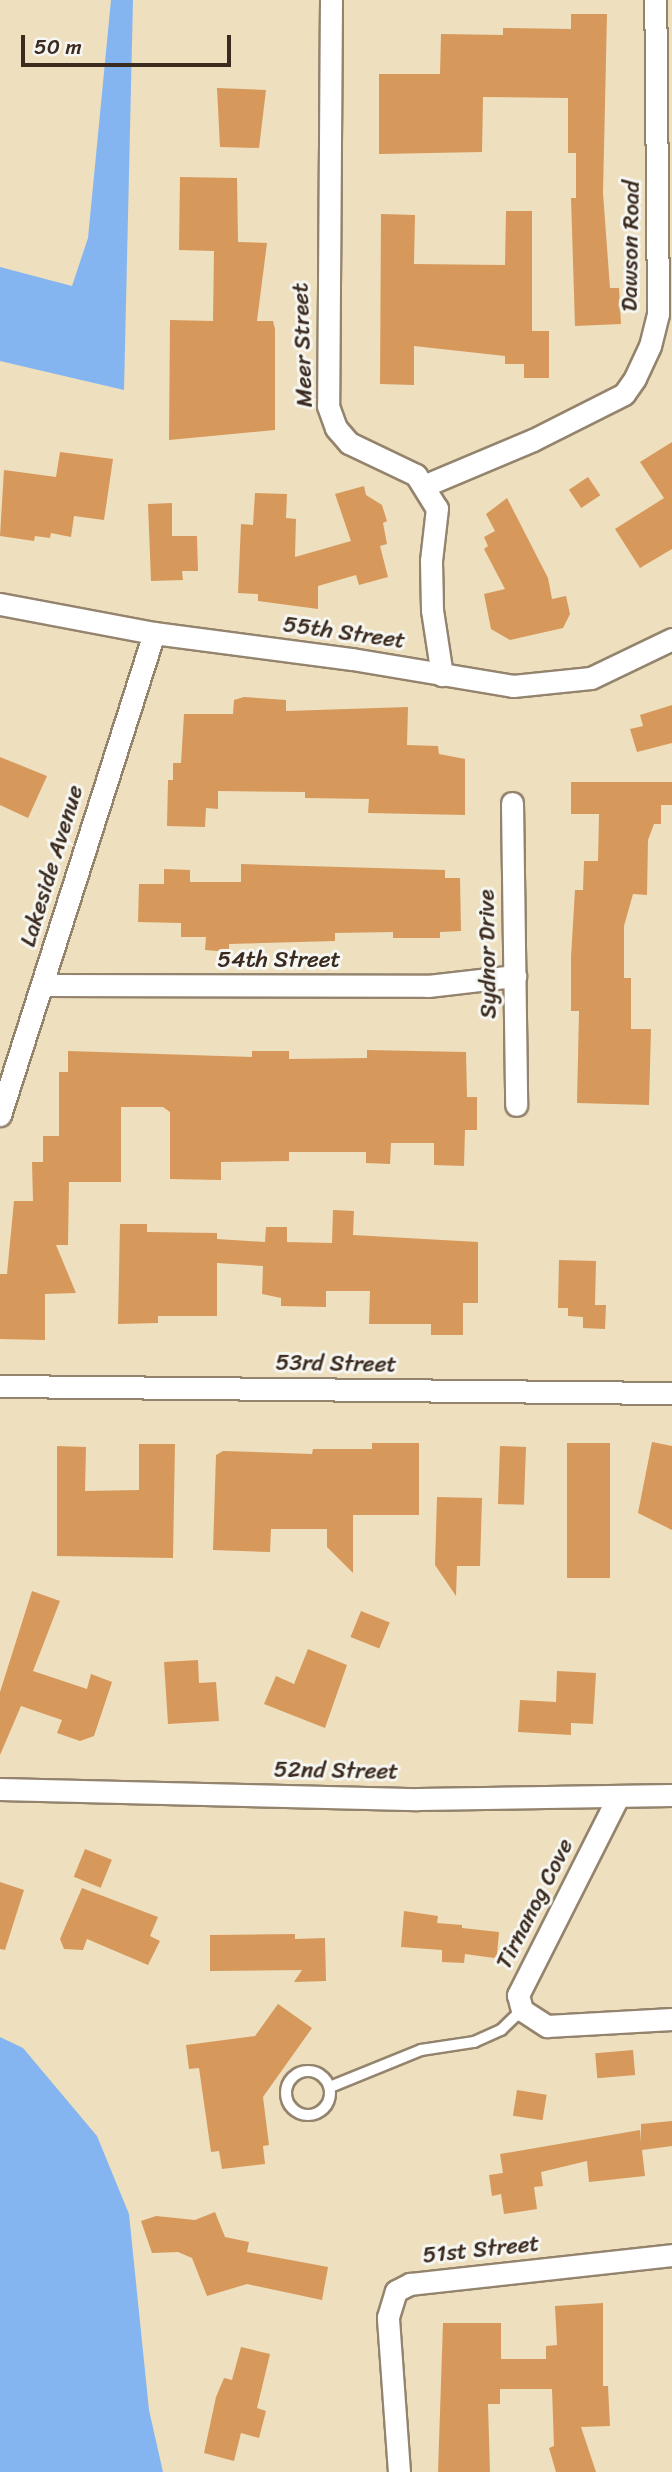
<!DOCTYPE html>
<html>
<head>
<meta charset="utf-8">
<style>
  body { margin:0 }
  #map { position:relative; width:672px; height:2472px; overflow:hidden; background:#eedfbe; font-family:Sriracha,sans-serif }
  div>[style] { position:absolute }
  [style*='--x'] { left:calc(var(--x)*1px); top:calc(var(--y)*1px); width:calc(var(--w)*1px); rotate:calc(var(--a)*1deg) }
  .water>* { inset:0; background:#85b5f0 }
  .building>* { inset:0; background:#d6995b; transform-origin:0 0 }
  .roads { filter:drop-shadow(2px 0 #94846e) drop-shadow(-2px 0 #94846e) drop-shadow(0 2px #94846e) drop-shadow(0 -2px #94846e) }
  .service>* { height:10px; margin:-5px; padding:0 5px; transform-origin:5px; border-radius:5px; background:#fff }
  .service>.ring { margin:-5px; padding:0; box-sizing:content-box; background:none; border:10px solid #fff; border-radius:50% }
  .minor>* { height:21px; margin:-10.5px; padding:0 10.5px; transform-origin:10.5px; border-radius:10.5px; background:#fff }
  span { translate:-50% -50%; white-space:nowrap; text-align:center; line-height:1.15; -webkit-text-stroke:6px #f6f6f2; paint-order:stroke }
  .street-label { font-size:23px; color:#3b2a1e }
  .scale { position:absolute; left:21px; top:35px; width:210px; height:32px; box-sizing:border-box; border:4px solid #3b2a1e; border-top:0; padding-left:9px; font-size:21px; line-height:24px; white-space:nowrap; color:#3b2a1e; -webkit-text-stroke:5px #f6f6f2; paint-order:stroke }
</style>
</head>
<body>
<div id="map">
  <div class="water">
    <div style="clip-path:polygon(111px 0,133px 0,124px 390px,0 361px,0 267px,72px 286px,88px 238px)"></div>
    <div style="clip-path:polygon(0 2037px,23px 2048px,97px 2136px,129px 2214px,149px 2410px,163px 2472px,0 2472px)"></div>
  </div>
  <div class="building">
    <div style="clip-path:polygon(571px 14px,607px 14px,603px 193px,610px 288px,619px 288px,621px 324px,575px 326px,571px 198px,576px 198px,576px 153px,568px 153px,568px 98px,483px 97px,482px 152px,379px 154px,379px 74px,440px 74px,441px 34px,503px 35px,503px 28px,571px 29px)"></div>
    <div style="clip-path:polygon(217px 88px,266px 90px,259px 148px,220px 147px)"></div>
    <div style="clip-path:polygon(180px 177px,237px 178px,238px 242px,267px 243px,257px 321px,273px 321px,275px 329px,275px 430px,169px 440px,170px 320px,213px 321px,214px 251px,179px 250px)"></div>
    <div style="clip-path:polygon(506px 211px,532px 211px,532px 331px,549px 331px,549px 378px,524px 378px,524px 364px,505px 364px,505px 356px,414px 346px,414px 385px,380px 384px,381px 214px,415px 215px,414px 264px,505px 265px)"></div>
    <div style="clip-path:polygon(672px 442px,672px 549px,640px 568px,615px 529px,664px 498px,640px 462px)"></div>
    <div style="clip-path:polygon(60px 452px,113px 459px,104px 520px,74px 516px,71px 537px,51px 533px,50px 538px,35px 536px,34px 541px,0 536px,4px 470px,56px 477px)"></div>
    <div style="left:588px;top:477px;width:22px;height:23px;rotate:56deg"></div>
    <div style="clip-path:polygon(364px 486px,366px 495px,382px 505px,387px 521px,383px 523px,387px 544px,380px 546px,388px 577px,359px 585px,356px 575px,318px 586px,318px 609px,258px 601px,258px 594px,238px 593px,241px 524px,253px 525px,255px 493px,287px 494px,286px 518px,296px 519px,295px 557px,351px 541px,335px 494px)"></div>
    <div style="clip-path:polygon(507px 498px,548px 578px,552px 599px,566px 596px,570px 614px,563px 628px,510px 640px,491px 629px,484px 594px,505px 589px,484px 549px,488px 546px,484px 537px,495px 531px,486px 514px)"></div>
    <div style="clip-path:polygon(172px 503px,172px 536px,197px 536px,198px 571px,182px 571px,183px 580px,151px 581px,148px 504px)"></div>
    <div style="clip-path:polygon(244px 697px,286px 700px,286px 711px,408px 707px,407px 745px,438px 746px,439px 754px,465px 759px,465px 815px,368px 813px,369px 799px,305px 798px,305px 792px,218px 791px,218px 809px,206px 808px,205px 827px,167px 826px,168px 780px,173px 780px,173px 763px,181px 763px,184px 714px,233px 714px,234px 700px)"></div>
    <div style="clip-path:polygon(672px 705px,672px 743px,637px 752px,630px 729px,643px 726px,640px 715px)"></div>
    <div style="clip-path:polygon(0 757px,47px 776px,28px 818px,0 805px)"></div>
    <div style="clip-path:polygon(571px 782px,672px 782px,672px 805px,661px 805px,661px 824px,654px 824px,648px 840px,647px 895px,633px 894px,624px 926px,624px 978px,631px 978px,631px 1029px,651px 1029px,649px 1105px,577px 1103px,579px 1011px,571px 1011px,571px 957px,575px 890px,583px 890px,584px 861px,598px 861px,599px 814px,571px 814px)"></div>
    <div style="clip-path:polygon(241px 864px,445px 870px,445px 878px,460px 878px,461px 931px,440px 932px,440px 938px,393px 938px,393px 932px,335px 933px,335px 941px,229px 944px,229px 952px,205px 950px,206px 937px,181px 937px,181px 923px,138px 922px,139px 884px,164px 884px,164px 869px,190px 870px,190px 882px,241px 882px)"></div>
    <div style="clip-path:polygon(367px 1050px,466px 1052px,467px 1097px,477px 1097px,477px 1130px,465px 1130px,464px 1166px,434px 1165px,434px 1143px,391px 1143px,390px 1164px,366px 1163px,366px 1152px,289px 1152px,289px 1161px,221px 1162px,221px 1180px,170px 1179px,170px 1112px,163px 1107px,121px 1107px,121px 1182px,69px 1182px,68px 1245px,56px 1245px,76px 1293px,45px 1294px,45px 1340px,0 1339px,0 1274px,7px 1274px,14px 1201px,33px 1201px,32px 1162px,43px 1162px,43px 1136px,59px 1136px,59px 1072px,68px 1072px,68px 1051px,252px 1057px,252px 1051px,289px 1051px,289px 1059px,367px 1058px)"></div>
    <div style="clip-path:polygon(333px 1210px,354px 1211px,353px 1235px,478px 1242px,478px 1303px,463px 1303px,463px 1335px,431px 1335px,431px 1324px,369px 1324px,370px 1291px,326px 1291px,326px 1307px,281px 1306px,281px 1298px,262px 1294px,263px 1266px,217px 1263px,217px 1316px,158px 1316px,158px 1323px,118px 1324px,120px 1224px,147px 1224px,147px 1232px,217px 1233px,217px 1239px,265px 1242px,266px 1227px,287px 1227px,287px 1242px,332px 1243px)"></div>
    <div style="clip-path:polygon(559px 1260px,596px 1261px,595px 1305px,606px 1305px,605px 1329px,583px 1328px,583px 1317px,568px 1316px,568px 1308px,558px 1308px)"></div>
    <div style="clip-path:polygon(652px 1442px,672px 1446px,672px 1530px,638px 1513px)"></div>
    <div style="clip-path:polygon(372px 1443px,419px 1443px,419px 1515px,353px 1515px,353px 1573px,327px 1547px,327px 1529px,271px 1529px,270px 1552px,213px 1550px,216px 1455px,223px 1451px,312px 1454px,313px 1449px,372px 1449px)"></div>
    <div style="left:567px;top:1443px;width:43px;height:135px"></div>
    <div style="clip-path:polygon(139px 1444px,175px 1444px,173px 1558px,57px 1556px,57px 1446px,86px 1447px,85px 1491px,139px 1490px)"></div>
    <div style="left:500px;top:1446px;width:26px;height:58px;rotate:2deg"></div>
    <div style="clip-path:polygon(437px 1497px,482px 1498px,480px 1566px,457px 1566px,456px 1596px,435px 1565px)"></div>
    <div style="clip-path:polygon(32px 1591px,60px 1601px,33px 1671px,87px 1689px,91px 1674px,112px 1682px,94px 1736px,80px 1741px,57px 1733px,62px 1720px,21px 1706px,0 1755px,0 1692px)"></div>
    <div style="left:361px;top:1611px;width:31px;height:28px;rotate:22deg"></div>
    <div style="clip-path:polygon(308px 1649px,347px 1665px,325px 1728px,264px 1704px,276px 1676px,294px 1684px)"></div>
    <div style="clip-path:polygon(198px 1660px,199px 1683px,216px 1682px,219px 1721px,168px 1724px,164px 1662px)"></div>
    <div style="clip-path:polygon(557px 1671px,596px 1673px,593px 1724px,571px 1723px,571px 1735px,518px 1732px,520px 1700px,556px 1702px)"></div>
    <div style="left:85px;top:1849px;width:29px;height:30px;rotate:22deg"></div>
    <div style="clip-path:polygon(0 1882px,24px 1890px,5px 1950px,0 1949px)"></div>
    <div style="clip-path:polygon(82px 1888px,158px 1917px,150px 1936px,160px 1941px,148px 1965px,87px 1939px,83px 1950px,64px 1949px,60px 1939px)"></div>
    <div style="clip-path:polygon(404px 1911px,438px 1916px,437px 1923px,462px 1925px,462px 1928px,499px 1932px,497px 1955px,494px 1958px,465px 1954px,464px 1963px,442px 1962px,442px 1950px,401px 1947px)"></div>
    <div style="clip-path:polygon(295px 1934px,295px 1939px,325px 1938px,326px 1981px,294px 1982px,302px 1970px,210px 1971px,210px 1935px)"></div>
    <div style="clip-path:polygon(278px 2004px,312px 2028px,263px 2097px,269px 2145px,263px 2146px,265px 2164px,222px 2169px,219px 2151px,211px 2152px,199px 2068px,189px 2069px,186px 2045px,255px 2036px)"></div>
    <div style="left:633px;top:2050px;width:25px;height:38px;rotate:85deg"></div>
    <div style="left:517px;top:2090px;width:30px;height:26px;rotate:9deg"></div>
    <div style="clip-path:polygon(672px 2121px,672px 2146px,642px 2150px,645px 2176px,589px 2182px,587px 2161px,541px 2172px,543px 2186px,534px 2187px,537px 2209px,504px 2214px,501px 2194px,492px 2196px,489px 2175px,503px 2173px,500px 2154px,640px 2130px,641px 2142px,641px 2124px)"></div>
    <div style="clip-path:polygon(215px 2212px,225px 2237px,249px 2242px,247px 2252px,328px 2267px,322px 2300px,247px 2284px,207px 2296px,192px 2258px,178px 2252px,152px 2253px,141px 2221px,156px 2216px,195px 2220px)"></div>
    <div style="clip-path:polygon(603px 2303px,603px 2386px,608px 2386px,610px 2426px,581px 2427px,596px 2472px,556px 2472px,549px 2448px,554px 2446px,552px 2389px,500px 2389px,500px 2404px,488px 2404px,490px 2472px,438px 2472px,443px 2323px,501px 2323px,501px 2359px,546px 2359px,546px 2346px,557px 2345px,555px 2306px)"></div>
    <div style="clip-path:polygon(241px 2347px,270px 2354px,257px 2408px,266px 2411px,259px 2438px,241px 2433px,234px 2461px,204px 2453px,216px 2397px,224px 2378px,232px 2380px)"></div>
  </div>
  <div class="roads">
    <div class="service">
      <div class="ring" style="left:286px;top:2071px;width:34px;height:34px"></div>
      <div style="--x:330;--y:2087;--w:98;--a:-22.1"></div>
      <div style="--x:421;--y:2050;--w:54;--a:-8.6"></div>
      <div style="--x:474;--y:2042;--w:30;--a:-24"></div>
      <div style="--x:501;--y:2030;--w:29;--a:-44"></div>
    </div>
    <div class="minor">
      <div style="--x:331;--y:0;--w:406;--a:90.4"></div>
      <div style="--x:328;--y:406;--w:23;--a:70"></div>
      <div style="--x:336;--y:428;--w:20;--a:49"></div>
      <div style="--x:349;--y:443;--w:74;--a:25.5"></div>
      <div style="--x:416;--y:475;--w:39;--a:58"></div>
      <div style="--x:437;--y:508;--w:53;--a:96.5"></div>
      <div style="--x:431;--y:561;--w:49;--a:88.8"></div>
      <div style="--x:432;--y:610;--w:66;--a:81.3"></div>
      <div style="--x:426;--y:485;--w:116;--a:-22.8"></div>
      <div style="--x:533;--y:440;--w:102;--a:-26.8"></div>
      <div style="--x:624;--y:394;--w:19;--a:-55"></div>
      <div style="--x:635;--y:378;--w:35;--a:-65"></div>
      <div style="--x:650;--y:346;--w:33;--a:-76"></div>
      <div style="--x:658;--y:314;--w:314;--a:-90.5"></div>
      <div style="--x:0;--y:604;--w:157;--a:10.7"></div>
      <div style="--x:154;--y:633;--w:200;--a:7.5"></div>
      <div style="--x:352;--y:659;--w:163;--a:9.5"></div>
      <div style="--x:513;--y:686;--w:78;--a:-5.9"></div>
      <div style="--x:591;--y:678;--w:90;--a:-25.7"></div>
      <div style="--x:512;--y:803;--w:302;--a:89.2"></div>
      <div style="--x:43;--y:985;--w:385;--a:0.1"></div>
      <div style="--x:428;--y:986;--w:88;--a:-6.6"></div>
      <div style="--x:0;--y:1115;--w:506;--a:-72.28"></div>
      <div style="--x:0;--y:1386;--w:672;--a:0.6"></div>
      <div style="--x:0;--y:1789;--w:418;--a:1.4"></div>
      <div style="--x:418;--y:1799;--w:254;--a:-0.9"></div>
      <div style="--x:618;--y:1797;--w:222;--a:116.8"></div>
      <div style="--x:518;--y:1995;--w:16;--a:75"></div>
      <div style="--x:522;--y:2010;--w:30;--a:33"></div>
      <div style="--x:547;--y:2026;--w:125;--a:-3.2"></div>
      <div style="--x:399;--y:2472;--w:155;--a:-94.1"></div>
      <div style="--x:388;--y:2317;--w:27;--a:-73"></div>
      <div style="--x:396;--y:2291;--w:16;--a:-27"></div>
      <div style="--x:410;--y:2284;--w:264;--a:-6.3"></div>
    </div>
  </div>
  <div class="street-label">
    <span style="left:631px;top:246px;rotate:-89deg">Dawson Road</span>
    <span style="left:303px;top:345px;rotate:-92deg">Meer Street</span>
    <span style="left:344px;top:633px;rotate:8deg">55th Street</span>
    <span style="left:52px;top:866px;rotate:-73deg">Lakeside Avenue</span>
    <span style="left:488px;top:954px;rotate:-91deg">Sydnor Drive</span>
    <span style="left:279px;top:960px">54th Street</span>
    <span style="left:336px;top:1364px;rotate:1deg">53rd Street</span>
    <span style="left:336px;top:1771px;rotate:1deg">52nd Street</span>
    <span style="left:535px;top:1904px;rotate:-63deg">Tirnanog Cove</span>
    <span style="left:481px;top:2250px;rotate:-6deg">51st Street</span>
  </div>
  <div class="scale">50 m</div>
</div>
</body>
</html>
